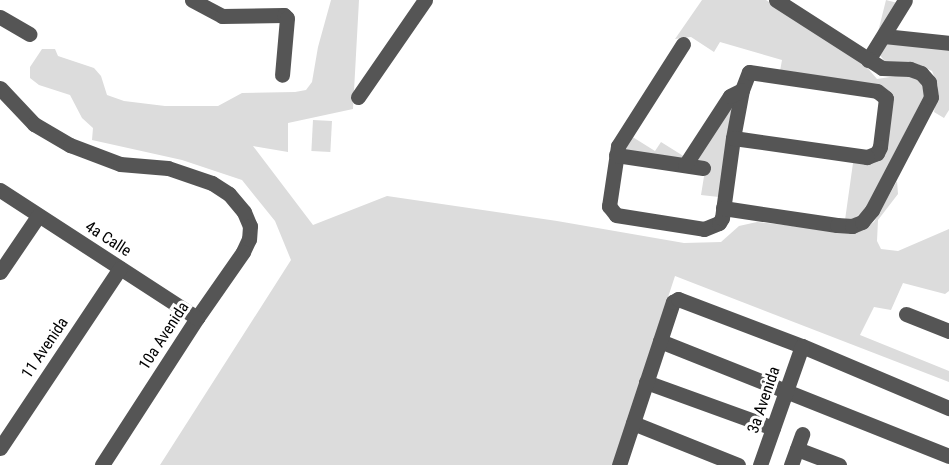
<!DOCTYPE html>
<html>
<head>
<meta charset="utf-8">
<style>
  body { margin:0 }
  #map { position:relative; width:949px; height:465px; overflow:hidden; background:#fff; font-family:"Roboto Condensed",sans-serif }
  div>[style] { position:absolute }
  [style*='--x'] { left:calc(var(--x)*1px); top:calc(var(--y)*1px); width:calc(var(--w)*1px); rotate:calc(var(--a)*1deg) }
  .green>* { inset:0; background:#dcdcdc; transform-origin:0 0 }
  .minor>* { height:15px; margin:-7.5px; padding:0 7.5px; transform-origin:7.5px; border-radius:7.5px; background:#555 }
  span { translate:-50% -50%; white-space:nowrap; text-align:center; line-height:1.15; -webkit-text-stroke:6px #fff; paint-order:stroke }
  .street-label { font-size:16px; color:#000 }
</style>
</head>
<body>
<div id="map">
  <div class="green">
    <div style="clip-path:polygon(331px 0,359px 0,353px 109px,288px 123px,288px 152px,253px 146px,313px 225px,387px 196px,557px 221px,684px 243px,721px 242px,739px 226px,757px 222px,854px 233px,865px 229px,874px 222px,897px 181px,898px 194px,878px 220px,877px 241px,881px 249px,898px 251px,949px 229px,949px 291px,945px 294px,903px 283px,891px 310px,874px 307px,860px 335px,949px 371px,949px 382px,675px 276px,613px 465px,160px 465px,291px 260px,275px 221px,242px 180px,182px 160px,92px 140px,93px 128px,82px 118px,70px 95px,39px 85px,30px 78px,30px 67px,42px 49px,55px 49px,58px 56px,94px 68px,101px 76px,107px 95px,124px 101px,165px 106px,218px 106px,242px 93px,295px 92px,306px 90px,312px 82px,318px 47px)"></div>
    <div style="clip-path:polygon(702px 0,766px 0,865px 65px,877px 79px,909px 74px,920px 79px,925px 94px,866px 208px,855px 218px,845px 220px,853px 163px,869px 162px,891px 100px,780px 71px,782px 60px,720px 42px,714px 52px,691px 37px,675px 39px)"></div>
    <div style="left:886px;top:0;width:12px;height:53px;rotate:14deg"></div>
    <div style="clip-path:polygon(888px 42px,949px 47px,949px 110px,944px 118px,934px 112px,938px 86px,932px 71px,917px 64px,886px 63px,879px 54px)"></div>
    <div style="clip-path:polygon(732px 105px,719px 197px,701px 195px,706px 164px,695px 160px)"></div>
    <div style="left:313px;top:120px;width:19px;height:31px;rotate:3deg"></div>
    <div style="clip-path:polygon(631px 136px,655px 151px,661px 142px,685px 157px,682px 160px,625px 151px)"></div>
  </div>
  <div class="minor">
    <div style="--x:192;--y:0;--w:34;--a:28"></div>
    <div style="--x:222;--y:16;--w:62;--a:-0.9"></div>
    <div style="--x:284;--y:15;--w:4;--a:45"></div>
    <div style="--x:287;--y:18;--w:57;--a:95"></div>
    <div style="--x:0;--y:17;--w:34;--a:30"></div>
    <div style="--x:884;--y:36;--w:65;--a:6.1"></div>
    <div style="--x:683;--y:44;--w:121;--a:122.5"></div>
    <div style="--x:618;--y:146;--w:61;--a:98.5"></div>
    <div style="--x:609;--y:206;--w:11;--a:52"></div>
    <div style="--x:616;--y:215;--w:89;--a:9"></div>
    <div style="--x:704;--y:229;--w:16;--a:-22"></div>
    <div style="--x:719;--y:223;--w:6;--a:-59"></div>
    <div style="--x:722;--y:218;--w:81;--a:-82.2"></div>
    <div style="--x:733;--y:138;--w:49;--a:-79.4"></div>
    <div style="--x:742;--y:90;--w:19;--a:-69"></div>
    <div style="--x:749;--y:72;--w:129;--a:8.4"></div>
    <div style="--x:877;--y:91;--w:11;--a:38"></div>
    <div style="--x:886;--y:98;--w:49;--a:97"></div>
    <div style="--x:880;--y:147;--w:7;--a:117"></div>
    <div style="--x:877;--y:153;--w:11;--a:158"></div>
    <div style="--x:867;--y:157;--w:135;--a:-171.9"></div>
    <div style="--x:868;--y:60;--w:70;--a:-58.3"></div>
    <div style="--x:0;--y:88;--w:50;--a:46.6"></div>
    <div style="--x:34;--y:124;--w:42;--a:30.3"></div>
    <div style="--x:70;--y:145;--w:53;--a:20.8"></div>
    <div style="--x:120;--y:164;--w:48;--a:4.8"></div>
    <div style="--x:168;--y:168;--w:46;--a:18.8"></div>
    <div style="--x:212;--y:183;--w:20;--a:33"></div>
    <div style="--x:229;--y:194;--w:23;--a:50"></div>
    <div style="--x:244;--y:212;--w:15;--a:67"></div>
    <div style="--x:250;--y:226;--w:13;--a:94"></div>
    <div style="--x:249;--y:239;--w:14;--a:115"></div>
    <div style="--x:243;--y:252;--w:80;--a:124.9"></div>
    <div style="--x:197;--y:318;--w:175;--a:122.9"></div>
    <div style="--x:358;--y:97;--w:118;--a:-55.4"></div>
    <div style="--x:616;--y:155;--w:88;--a:8.5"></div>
    <div style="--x:685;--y:165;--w:82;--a:-56.9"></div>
    <div style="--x:730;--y:96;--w:13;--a:-27"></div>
    <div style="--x:0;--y:190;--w:235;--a:33"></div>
    <div style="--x:723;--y:208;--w:115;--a:8.5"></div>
    <div style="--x:837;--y:225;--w:15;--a:4"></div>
    <div style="--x:852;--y:226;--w:11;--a:-22"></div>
    <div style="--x:862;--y:222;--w:16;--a:-50"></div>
    <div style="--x:872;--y:210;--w:127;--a:-62.4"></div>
    <div style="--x:931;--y:97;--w:15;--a:-98"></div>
    <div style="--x:929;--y:82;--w:12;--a:-132"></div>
    <div style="--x:921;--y:73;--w:12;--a:-160"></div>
    <div style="--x:910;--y:69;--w:28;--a:-178"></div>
    <div style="--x:882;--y:68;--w:126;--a:-147.3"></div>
    <div style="--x:0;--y:272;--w:68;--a:-55.8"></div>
    <div style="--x:906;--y:314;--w:46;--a:21.6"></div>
    <div style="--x:660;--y:341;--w:311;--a:21.7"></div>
    <div style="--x:646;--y:382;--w:135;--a:19.9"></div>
    <div style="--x:633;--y:423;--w:113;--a:21.8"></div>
    <div style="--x:0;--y:448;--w:216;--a:-56.3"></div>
    <div style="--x:797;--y:449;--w:45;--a:20.9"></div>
    <div style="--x:619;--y:465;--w:172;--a:-71.7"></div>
    <div style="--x:673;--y:302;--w:6;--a:-31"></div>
    <div style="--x:678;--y:299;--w:133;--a:20.8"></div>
    <div style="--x:802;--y:346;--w:160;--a:22.9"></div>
    <div style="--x:760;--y:465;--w:126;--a:-70.6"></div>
    <div style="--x:791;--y:465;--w:33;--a:-70"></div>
  </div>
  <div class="street-label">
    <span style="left:108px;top:239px;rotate:33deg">4a Calle</span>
    <span style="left:164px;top:336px;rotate:-57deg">10a Avenida</span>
    <span style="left:45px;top:348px;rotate:-56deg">11 Avenida</span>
    <span style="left:764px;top:400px;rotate:-71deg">3a Avenida</span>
  </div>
</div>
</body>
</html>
